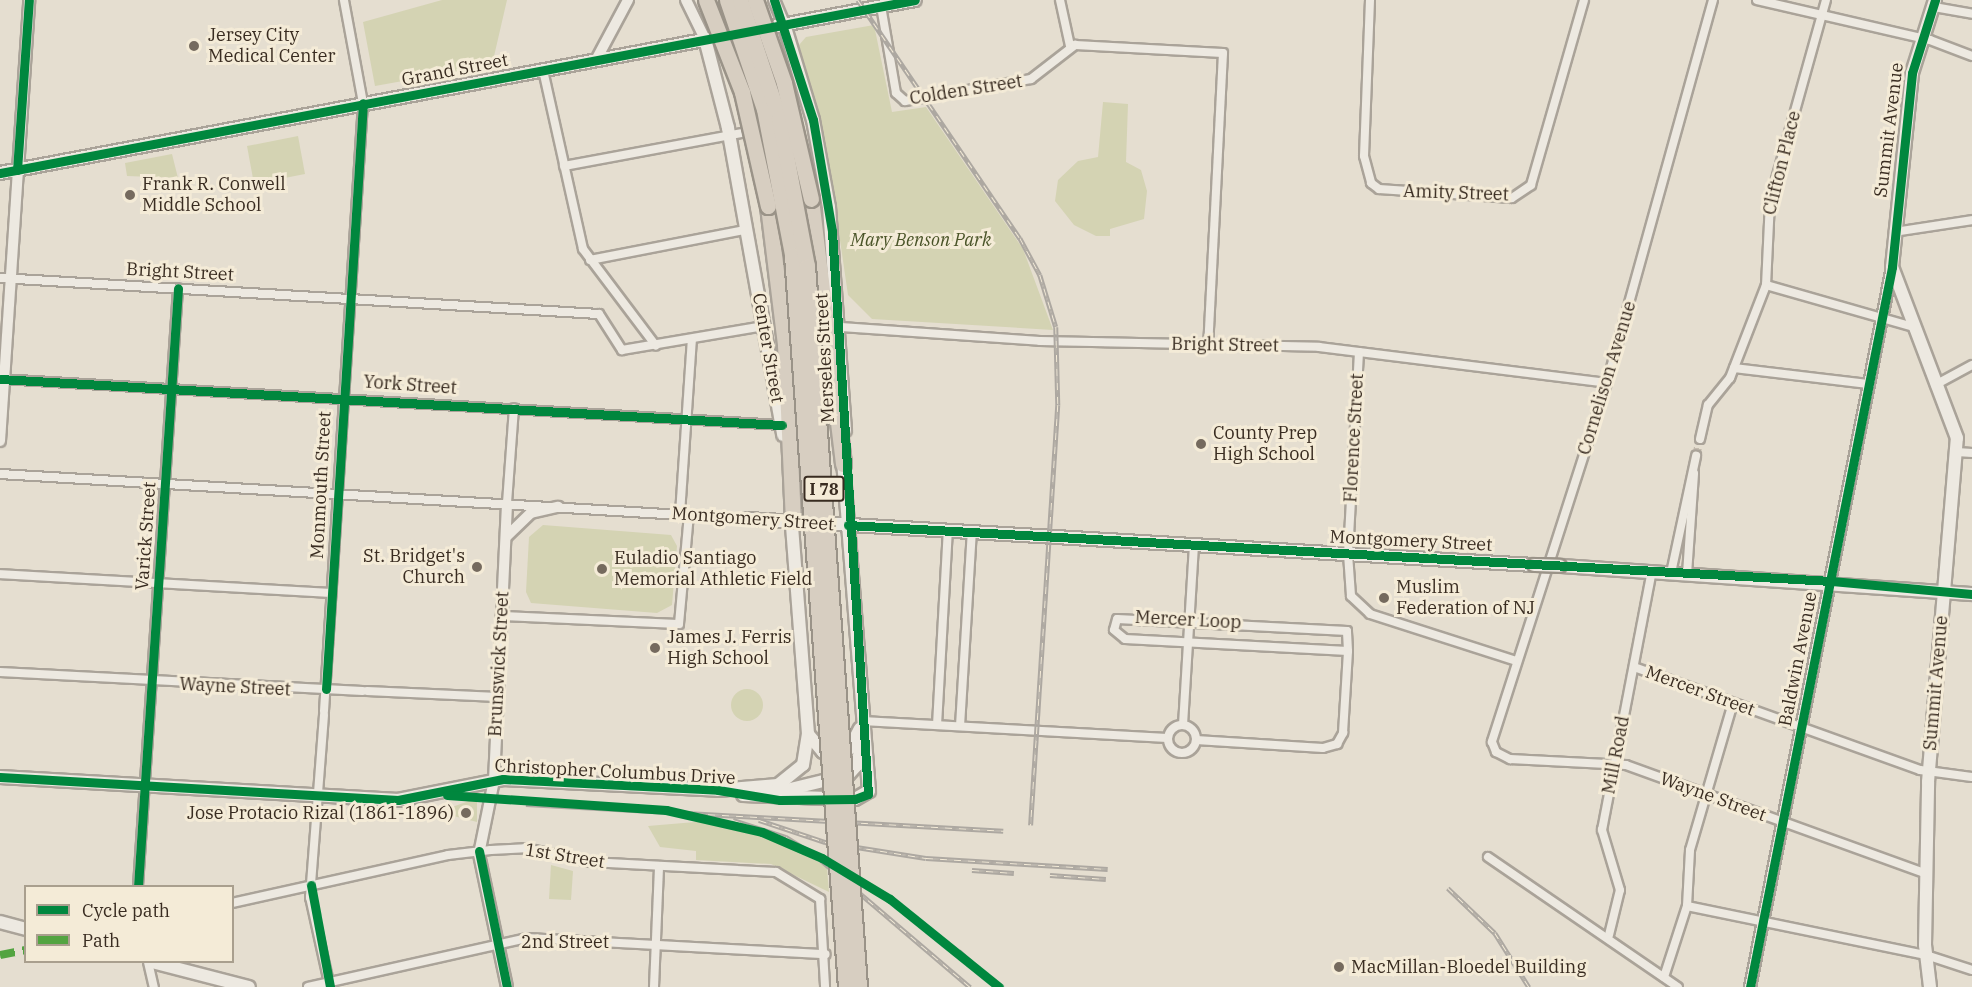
<!DOCTYPE html>
<html>
<head>
<meta charset="utf-8">
<style>
	body { margin:0 }
	#map { position:relative; width:1972px; height:987px; overflow:hidden; background:#e5ded0; font-family:"IBM Plex Serif",serif }
	div>[style] { position:absolute }
	[style*='--x'] { left:calc(var(--x)*1px); top:calc(var(--y)*1px); width:calc(var(--w)*1px); rotate:calc(var(--a)*1deg) }
	.green>* { inset:0; background:#d4d3b3 }
	.round { border-radius:50% }
	.minor-tunnel>* { height:8px; margin-top:-4px; transform-origin:0; background:repeating-linear-gradient(90deg,#c3baad 0 8px,transparent 0 12px) }
	.roads { filter:drop-shadow(2px 0 #aaa399) drop-shadow(-2px 0 #aaa399) drop-shadow(0 2px #aaa399) drop-shadow(0 -2px #aaa399) }
	.minor>* { height:8px; margin:-4px; padding:0 4px; transform-origin:4px; border-radius:4px; background:#ede9e1 }
	.minor>.ring { margin:-4px; padding:0; box-sizing:content-box; background:none; border:8px solid #ede9e1; border-radius:50% }
	.tertiary>* { height:10px; margin:-5px; padding:0 5px; transform-origin:5px; border-radius:5px; background:#ede9e1 }
	.secondary>* { height:12px; margin:-6px; padding:0 6px; transform-origin:6px; border-radius:6px; background:#ede9e1 }
	.motorway>* { height:15px; margin:-7.5px; padding:0 7.5px; transform-origin:7.5px; border-radius:7.5px; background:#d7cec1 }
	.rail>* { height:4.5px; margin-top:-2.25px; transform-origin:0; background:repeating-linear-gradient(90deg,#f4ebd7 0 7px,#ada8a1 0 14px); box-sizing:border-box; border-block:2px solid #ada8a1 }
	.bridges { filter:drop-shadow(2px 0 #9a9388) drop-shadow(-2px 0 #9a9388) drop-shadow(0 2px #9a9388) drop-shadow(0 -2px #9a9388) }
	.secondary-bridge>* { height:12px; margin:-6px; padding:0 6px; transform-origin:6px; border-radius:6px; background:#ede9e1 }
	.motorway-bridge>* { height:15px; margin:-7.5px; padding:0 7.5px; transform-origin:7.5px; border-radius:7.5px; background:#d7cec1 }
	.quiet>* { height:8px; margin-top:-4px; transform-origin:0; background:repeating-linear-gradient(90deg,#53a441 0 15px,transparent 0 23px) }
	.cycleway>* { height:9px; margin:-4.5px; padding:0 4.5px; transform-origin:4.5px; border-radius:4.5px; background:#00873e }
	.dots>* { width:16px; height:16px; translate:-50% -50%; box-sizing:border-box; border:3px solid #f4ebd7; border-radius:50% }
	span { translate:-50% -50%; white-space:nowrap; text-align:center; line-height:1.15; -webkit-text-stroke:6px #f4ebd7; paint-order:stroke }
	.shield-label span { padding:2px 4px; background:#f4ebd7; border:2px solid; border-radius:4px; -webkit-text-stroke-width:0 }
	.shield-label { font-size:16px; color:#392c21; font-weight:700 }
	.poi-label { font-size:18px; color:#392c21 }
	.left { translate:0 -50%; text-align:left }
	.right { translate:-100% -50%; text-align:right }
	.street-label { font-size:18px; color:#392c21 }
	.park-label { font-size:18px; color:#4a5428; font-style:italic }
	.legend { position:absolute; left:24px; top:885px; width:210px; height:78px; box-sizing:border-box; background:#f4ebd7; border:2px solid #a99f8e; margin:0; padding:8px 10px; list-style:none; font-size:18px; color:#392c21 }
	.legend li { display:flex; align-items:center; gap:12px; height:30px }
	.legend b { width:30px; border:2px solid #a99f8e }
</style>
</head>
<body>
<div id="map">
	<div class="green">
		<i style="clip-path:polygon(442px 0,507px 0,492px 65px,375px 86px,363px 22px)"></i>
		<i style="clip-path:polygon(874px 25px,892px 112px,926px 107px,1023px 249px,1053px 330px,872px 319px,848px 295px,828px 158px,799px 45px,806px 37px)"></i>
		<i style="clip-path:polygon(1103px 102px,1128px 104px,1126px 162px,1141px 170px,1147px 191px,1144px 219px,1110px 229px,1110px 236px,1096px 236px,1074px 225px,1055px 201px,1058px 180px,1078px 161px,1098px 157px)"></i>
		<i style="clip-path:polygon(298px 136px,305px 174px,254px 184px,247px 146px)"></i>
		<i style="clip-path:polygon(172px 154px,178px 178px,127px 176px,125px 163px)"></i>
		<i style="clip-path:polygon(543px 525px,671px 535px,677px 546px,672px 605px,657px 613px,531px 603px,526px 592px,529px 537px)"></i>
		<i class="round" style="left:731px;top:689px;width:32px;height:32px"></i>
		<i style="clip-path:polygon(477px 799px,477px 822px,438px 812px,469px 801px)"></i>
		<i style="clip-path:polygon(707px 821px,792px 844px,827px 868px,829px 892px,771px 864px,696px 860px,696px 851px,660px 847px,648px 826px)"></i>
		<i style="clip-path:polygon(551px 865px,573px 871px,571px 900px,549px 899px)"></i>
	</div>
	<div class="minor-tunnel">
		<i style="--x:1696;--y:456;--w:17;--a:-77"></i>
	</div>
	<div class="roads">
		<div class="minor">
			<i style="--x:1060;--y:0;--w:47;--a:77.7"></i>
			<i style="--x:1370;--y:0;--w:156;--a:92.2"></i>
			<i style="--x:1364;--y:156;--w:28;--a:75"></i>
			<i style="--x:1371;--y:183;--w:10;--a:37"></i>
			<i style="--x:1379;--y:189;--w:133;--a:3.9"></i>
			<i style="--x:1512;--y:198;--w:23;--a:-34"></i>
			<i style="--x:1531;--y:185;--w:192;--a:-74"></i>
			<i style="--x:1713;--y:0;--w:397;--a:105.5"></i>
			<i style="--x:1607;--y:383;--w:377;--a:107.8"></i>
			<i style="--x:1492;--y:742;--w:11;--a:68"></i>
			<i style="--x:1496;--y:752;--w:16;--a:27"></i>
			<i style="--x:1510;--y:759;--w:116;--a:3"></i>
			<i style="--x:1626;--y:765;--w:318;--a:19.9"></i>
			<i style="--x:1757;--y:0;--w:178;--a:13"></i>
			<i style="--x:1930;--y:40;--w:45;--a:20.9"></i>
			<i style="--x:1826;--y:0;--w:209;--a:105.6"></i>
			<i style="--x:1770;--y:201;--w:84;--a:92.7"></i>
			<i style="--x:1766;--y:285;--w:153;--a:15.9"></i>
			<i style="--x:881;--y:6;--w:88;--a:80.2"></i>
			<i style="--x:896;--y:93;--w:12;--a:42"></i>
			<i style="--x:905;--y:101;--w:128;--a:-9.9"></i>
			<i style="--x:1031;--y:79;--w:56;--a:-37.7"></i>
			<i style="--x:1075;--y:45;--w:148;--a:3.1"></i>
			<i style="--x:1223;--y:53;--w:294;--a:92.9"></i>
			<i style="--x:1934;--y:7;--w:39;--a:10"></i>
			<i style="--x:543;--y:70;--w:183;--a:77.4"></i>
			<i style="--x:583;--y:249;--w:121;--a:53"></i>
			<i style="--x:564;--y:166;--w:209;--a:-10.5"></i>
			<i style="--x:1894;--y:232;--w:79;--a:-8.7"></i>
			<i style="--x:590;--y:260;--w:158;--a:-11"></i>
			<i style="--x:0;--y:278;--w:600;--a:3.44"></i>
			<i style="--x:599;--y:314;--w:43;--a:57.4"></i>
			<i style="--x:622;--y:350;--w:144;--a:-9.6"></i>
			<i style="--x:841;--y:327;--w:199;--a:4"></i>
			<i style="--x:1040;--y:341;--w:279;--a:1.2"></i>
			<i style="--x:1319;--y:347;--w:290;--a:7.1"></i>
			<i style="--x:1359;--y:352;--w:202;--a:93.1"></i>
			<i style="--x:1348;--y:554;--w:42;--a:85.9"></i>
			<i style="--x:1351;--y:596;--w:26;--a:43"></i>
			<i style="--x:1370;--y:614;--w:153;--a:17.8"></i>
			<i style="--x:1734;--y:368;--w:135;--a:6.8"></i>
			<i style="--x:0;--y:379;--w:783;--a:3.37"></i>
			<i style="--x:1935;--y:385;--w:42;--a:-28.4"></i>
			<i style="--x:1700;--y:439;--w:35;--a:-77"></i>
			<i style="--x:1708;--y:405;--w:35;--a:-51"></i>
			<i style="--x:1730;--y:378;--w:100;--a:-68.8"></i>
			<i style="--x:1957;--y:452;--w:15;--a:4"></i>
			<i style="--x:0;--y:474;--w:749;--a:3.44"></i>
			<i style="--x:507;--y:503;--w:95;--a:-85.8"></i>
			<i style="--x:680;--y:514;--w:174;--a:-86.1"></i>
			<i style="--x:1671;--y:573;--w:120;--a:-77.9"></i>
			<i style="--x:0;--y:574;--w:332;--a:3.3"></i>
			<i style="--x:1687;--y:574;--w:101;--a:-86"></i>
			<i style="--x:502;--y:616;--w:177;--a:2.6"></i>
			<i style="--x:679;--y:624;--w:109;--a:-84.8"></i>
			<i style="--x:1634;--y:667;--w:304;--a:19.8"></i>
			<i style="--x:1920;--y:770;--w:52;--a:7.7"></i>
			<i style="--x:0;--y:672;--w:363;--a:3"></i>
			<i style="--x:367;--y:691;--w:131;--a:2.6"></i>
			<i style="--x:324;--y:711;--w:609;--a:-86.33"></i>
			<i style="--x:363;--y:103;--w:105;--a:-100.5"></i>
			<i style="--x:324;--y:715;--w:183;--a:94.4"></i>
			<i style="--x:310;--y:897;--w:92;--a:77.5"></i>
			<i style="--x:862;--y:721;--w:306;--a:3.2"></i>
			<i style="--x:937;--y:725;--w:194;--a:-86.8"></i>
			<i style="--x:1183;--y:725;--w:180;--a:-86.5"></i>
			<i class="ring" style="left:1168px;top:725px;width:20px;height:20px"></i>
			<i style="--x:960;--y:726;--w:194;--a:-86.5"></i>
			<i style="--x:1196;--y:740;--w:127;--a:3.6"></i>
			<i style="--x:1323;--y:748;--w:15;--a:-16"></i>
			<i style="--x:1337;--y:744;--w:13;--a:-61"></i>
			<i style="--x:1343;--y:733;--w:82;--a:-86.5"></i>
			<i style="--x:1348;--y:651;--w:20;--a:-93"></i>
			<i style="--x:1347;--y:631;--w:230;--a:-177"></i>
			<i style="--x:1117;--y:619;--w:11;--a:105"></i>
			<i style="--x:1114;--y:630;--w:14;--a:39"></i>
			<i style="--x:1125;--y:639;--w:223;--a:3.1"></i>
			<i style="--x:1488;--y:857;--w:230;--a:34.4"></i>
			<i style="--x:138;--y:886;--w:599;--a:-86.17"></i>
			<i style="--x:232;--y:903;--w:221;--a:-12.5"></i>
			<i style="--x:448;--y:855;--w:43;--a:-6.6"></i>
			<i style="--x:491;--y:850;--w:34;--a:-3"></i>
			<i style="--x:525;--y:848;--w:66;--a:12.2"></i>
			<i style="--x:590;--y:862;--w:186;--a:3.1"></i>
			<i style="--x:776;--y:872;--w:52;--a:31.5"></i>
			<i style="--x:820;--y:899;--w:88;--a:86.7"></i>
			<i style="--x:1687;--y:906;--w:244;--a:11.6"></i>
			<i style="--x:1926;--y:955;--w:48;--a:18.1"></i>
			<i style="--x:1609;--y:935;--w:46;--a:-76.3"></i>
			<i style="--x:1620;--y:890;--w:63;--a:-106.7"></i>
			<i style="--x:1602;--y:830;--w:264;--a:-79.1"></i>
			<i style="--x:148;--y:962;--w:26;--a:77"></i>
			<i style="--x:1664;--y:977;--w:75;--a:-72.1"></i>
			<i style="--x:1687;--y:906;--w:56;--a:-86.9"></i>
			<i style="--x:1690;--y:850;--w:153;--a:-73.7"></i>
			<i style="--x:308;--y:987;--w:224;--a:-12.6"></i>
			<i style="--x:527;--y:938;--w:299;--a:3.1"></i>
			<i style="--x:654;--y:987;--w:121;--a:-87.6"></i>
		</div>
		<div class="tertiary">
			<i style="--x:686;--y:0;--w:43;--a:64"></i>
			<i style="--x:774;--y:0;--w:26;--a:67"></i>
			<i style="--x:596;--y:60;--w:68;--a:-61.9"></i>
			<i style="--x:0;--y:441;--w:442;--a:-86.2"></i>
			<i style="--x:506;--y:537;--w:35;--a:-44"></i>
			<i style="--x:531;--y:513;--w:28;--a:-13"></i>
			<i style="--x:507;--y:987;--w:136;--a:-101.9"></i>
			<i style="--x:479;--y:854;--w:76;--a:-78.5"></i>
			<i style="--x:494;--y:780;--w:277;--a:-87.3"></i>
			<i style="--x:1750;--y:987;--w:734;--a:-78.84"></i>
		</div>
		<div class="secondary">
			<i style="--x:784;--y:24;--w:100;--a:73.2"></i>
			<i style="--x:813;--y:120;--w:88;--a:79.6"></i>
			<i style="--x:829;--y:207;--w:224;--a:85.9"></i>
			<i style="--x:705;--y:39;--w:92;--a:75.5"></i>
			<i style="--x:728;--y:128;--w:312;--a:79.8"></i>
			<i style="--x:0;--y:173;--w:931;--a:-10.71"></i>
			<i style="--x:748;--y:519;--w:787;--a:3.35"></i>
			<i style="--x:1560;--y:566;--w:413;--a:3.9"></i>
			<i style="--x:808;--y:734;--w:23;--a:50"></i>
			<i style="--x:823;--y:752;--w:14;--a:17"></i>
			<i style="--x:836;--y:756;--w:16;--a:-30"></i>
			<i style="--x:850;--y:748;--w:22;--a:-63"></i>
			<i style="--x:0;--y:777;--w:399;--a:3.3"></i>
			<i style="--x:398;--y:800;--w:107;--a:-11.3"></i>
			<i style="--x:503;--y:779;--w:215;--a:2.9"></i>
			<i style="--x:718;--y:790;--w:60;--a:-4.8"></i>
			<i style="--x:778;--y:785;--w:32;--a:-39"></i>
			<i style="--x:803;--y:765;--w:31;--a:-81"></i>
			<i style="--x:808;--y:734;--w:220;--a:-94.4"></i>
			<i style="--x:774;--y:793;--w:76;--a:-13.7"></i>
			<i style="--x:848;--y:775;--w:13;--a:-48"></i>
			<i style="--x:857;--y:765;--w:24;--a:-78"></i>
			<i style="--x:743;--y:795;--w:112;--a:2"></i>
			<i style="--x:855;--y:799;--w:16;--a:-30"></i>
			<i style="--x:869;--y:791;--w:335;--a:-94.5"></i>
			<i style="--x:0;--y:922;--w:27;--a:15"></i>
			<i style="--x:152;--y:962;--w:100;--a:14.5"></i>
			<i style="--x:1930;--y:987;--w:42;--a:-96.8"></i>
			<i style="--x:1925;--y:945;--w:163;--a:-88.9"></i>
			<i style="--x:1928;--y:782;--w:345;--a:-85.2"></i>
			<i style="--x:1957;--y:438;--w:183;--a:-110.8"></i>
			<i style="--x:1892;--y:267;--w:195;--a:-84.1"></i>
			<i style="--x:1912;--y:73;--w:77;--a:-72.5"></i>
		</div>
		<div class="motorway">
			<i style="--x:811;--y:199;--w:267;--a:83.1"></i>
			<i style="--x:768;--y:206;--w:140;--a:83"></i>
			<i style="--x:785;--y:345;--w:177;--a:87.4"></i>
		</div>
	</div>
	<div class="rail">
		<i style="--x:858;--y:0;--w:288;--a:55.8"></i>
		<i style="--x:1020;--y:238;--w:42;--a:61.6"></i>
		<i style="--x:1040;--y:275;--w:54;--a:72.9"></i>
		<i style="--x:1056;--y:327;--w:78;--a:88.5"></i>
		<i style="--x:1058;--y:405;--w:421;--a:93.7"></i>
		<i style="--x:526;--y:804;--w:478;--a:3.2"></i>
		<i style="--x:733;--y:820;--w:56;--a:17.8"></i>
		<i style="--x:786;--y:837;--w:34;--a:32"></i>
		<i style="--x:815;--y:855;--w:204;--a:40.4"></i>
		<i style="--x:759;--y:820;--w:70;--a:18.4"></i>
		<i style="--x:825;--y:842;--w:102;--a:9"></i>
		<i style="--x:926;--y:858;--w:182;--a:3.5"></i>
		<i style="--x:972;--y:870;--w:42;--a:4.1"></i>
		<i style="--x:1050;--y:875;--w:56;--a:4.1"></i>
		<i style="--x:1448;--y:888;--w:65;--a:43.8"></i>
		<i style="--x:1495;--y:933;--w:64;--a:57.8"></i>
		<i style="--x:959;--y:951;--w:54;--a:42"></i>
	</div>
	<div class="bridges">
		<div class="secondary-bridge">
			<i style="--x:1534;--y:565;--w:26;--a:2"></i>
		</div>
		<div class="motorway-bridge">
			<i style="--x:706;--y:0;--w:99;--a:68.6"></i>
			<i style="--x:742;--y:92;--w:117;--a:77.2"></i>
			<i style="--x:727;--y:0;--w:115;--a:71.3"></i>
			<i style="--x:764;--y:109;--w:149;--a:79.1"></i>
			<i style="--x:792;--y:255;--w:734;--a:85.78"></i>
			<i style="--x:740;--y:0;--w:124;--a:71.7"></i>
			<i style="--x:779;--y:118;--w:151;--a:79.3"></i>
			<i style="--x:807;--y:266;--w:723;--a:85.87"></i>
			<i style="--x:755;--y:0;--w:88;--a:70.7"></i>
			<i style="--x:784;--y:83;--w:119;--a:76.9"></i>
		</div>
	</div>
	<div class="quiet">
		<i style="--x:0;--y:955;--w:26;--a:-11"></i>
	</div>
	<div class="cycleway">
		<i style="--x:17;--y:170;--w:170;--a:-86"></i>
		<i style="--x:0;--y:173;--w:931;--a:-10.71"></i>
		<i style="--x:0;--y:379;--w:783;--a:3.37"></i>
		<i style="--x:848;--y:525;--w:985;--a:3.26"></i>
		<i style="--x:1831;--y:581;--w:142;--a:5.3"></i>
		<i style="--x:326;--y:689;--w:587;--a:-86.39"></i>
		<i style="--x:0;--y:777;--w:399;--a:3.3"></i>
		<i style="--x:398;--y:800;--w:107;--a:-11.3"></i>
		<i style="--x:503;--y:779;--w:215;--a:2.9"></i>
		<i style="--x:718;--y:790;--w:63;--a:9.2"></i>
		<i style="--x:780;--y:800;--w:75;--a:-0.8"></i>
		<i style="--x:855;--y:799;--w:14;--a:-21"></i>
		<i style="--x:868;--y:794;--w:564;--a:-93.66"></i>
		<i style="--x:832;--y:231;--w:113;--a:-99.7"></i>
		<i style="--x:813;--y:120;--w:126;--a:-108"></i>
		<i style="--x:447;--y:795;--w:220;--a:3.9"></i>
		<i style="--x:666;--y:810;--w:98;--a:12.9"></i>
		<i style="--x:762;--y:832;--w:65;--a:23.4"></i>
		<i style="--x:822;--y:858;--w:79;--a:31.1"></i>
		<i style="--x:890;--y:899;--w:140;--a:38.9"></i>
		<i style="--x:479;--y:851;--w:139;--a:78.4"></i>
		<i style="--x:311;--y:885;--w:104;--a:79.4"></i>
		<i style="--x:138;--y:886;--w:599;--a:-86.17"></i>
		<i style="--x:1750;--y:987;--w:734;--a:-78.84"></i>
		<i style="--x:1892;--y:267;--w:195;--a:-84.1"></i>
		<i style="--x:1912;--y:73;--w:77;--a:-72.5"></i>
	</div>
	<div class="dots">
		<i style="left:194px;top:46px;background:#756a5e"></i>
		<i style="left:130px;top:195px;background:#756a5e"></i>
		<i style="left:1201px;top:444px;background:#756a5e"></i>
		<i style="left:477px;top:567px;background:#756a5e"></i>
		<i style="left:602px;top:569px;background:#756a5e"></i>
		<i style="left:1384px;top:598px;background:#756a5e"></i>
		<i style="left:655px;top:648px;background:#756a5e"></i>
		<i style="left:466px;top:813px;background:#756a5e"></i>
		<i style="left:1339px;top:967px;background:#756a5e"></i>
	</div>
	<div class="shield-label">
		<span style="left:824px;top:489px">I 78</span>
	</div>
	<div class="poi-label">
		<span class="left" style="left:208px;top:46px">Jersey City<br>Medical Center</span>
		<span class="left" style="left:142px;top:195px">Frank R. Conwell<br>Middle School</span>
		<span class="left" style="left:1213px;top:444px">County Prep<br>High School</span>
		<span class="right" style="left:465px;top:567px">St. Bridget's<br>Church</span>
		<span class="left" style="left:614px;top:569px">Euladio Santiago<br>Memorial Athletic Field</span>
		<span class="left" style="left:1396px;top:598px">Muslim<br>Federation of NJ</span>
		<span class="left" style="left:667px;top:648px">James J. Ferris<br>High School</span>
		<span class="right" style="left:454px;top:813px">Jose Protacio Rizal (1861-1896)</span>
		<span class="left" style="left:1351px;top:967px">MacMillan-Bloedel Building</span>
	</div>
	<div class="street-label">
		<span style="left:455px;top:70px;rotate:-11deg">Grand Street</span>
		<span style="left:966px;top:90px;rotate:-9deg">Colden Street</span>
		<span style="left:1889px;top:130px;rotate:-83deg">Summit Avenue</span>
		<span style="left:1782px;top:163px;rotate:-76deg">Clifton Place</span>
		<span style="left:1456px;top:193px;rotate:2deg">Amity Street</span>
		<span style="left:180px;top:272px;rotate:3deg">Bright Street</span>
		<span style="left:1225px;top:345px;rotate:1deg">Bright Street</span>
		<span style="left:768px;top:348px;rotate:80deg">Center Street</span>
		<span style="left:825px;top:358px;rotate:-93deg">Merseles Street</span>
		<span style="left:1607px;top:378px;rotate:-73deg">Cornelison Avenue</span>
		<span style="left:410px;top:385px;rotate:4deg">York Street</span>
		<span style="left:1354px;top:438px;rotate:-87deg">Florence Street</span>
		<span style="left:321px;top:485px;rotate:-87deg">Monmouth Street</span>
		<span style="left:753px;top:519px;rotate:4deg">Montgomery Street</span>
		<span style="left:146px;top:536px;rotate:-86deg">Varick Street</span>
		<span style="left:1411px;top:541px;rotate:3deg">Montgomery Street</span>
		<span style="left:1188px;top:620px;rotate:3deg">Mercer Loop</span>
		<span style="left:1798px;top:659px;rotate:-79deg">Baldwin Avenue</span>
		<span style="left:499px;top:664px;rotate:-87deg">Brunswick Street</span>
		<span style="left:1936px;top:683px;rotate:-85deg">Summit Avenue</span>
		<span style="left:235px;top:687px;rotate:3deg">Wayne Street</span>
		<span style="left:1700px;top:691px;rotate:20deg">Mercer Street</span>
		<span style="left:1616px;top:755px;rotate:-79deg">Mill Road</span>
		<span style="left:615px;top:772px;rotate:3deg">Christopher Columbus Drive</span>
		<span style="left:1713px;top:797px;rotate:20deg">Wayne Street</span>
		<span style="left:565px;top:856px;rotate:9deg">1st Street</span>
		<span style="left:565px;top:942px">2nd Street</span>
	</div>
	<div class="park-label">
		<span style="left:921px;top:240px">Mary Benson Park</span>
	</div>
	<ul class="legend">
	<li><b style="height:8px;background:#00873e"></b>Cycle path</li>
	<li><b style="height:8px;background:#53a441"></b>Path</li>
	</ul>
</div>
</body>
</html>
